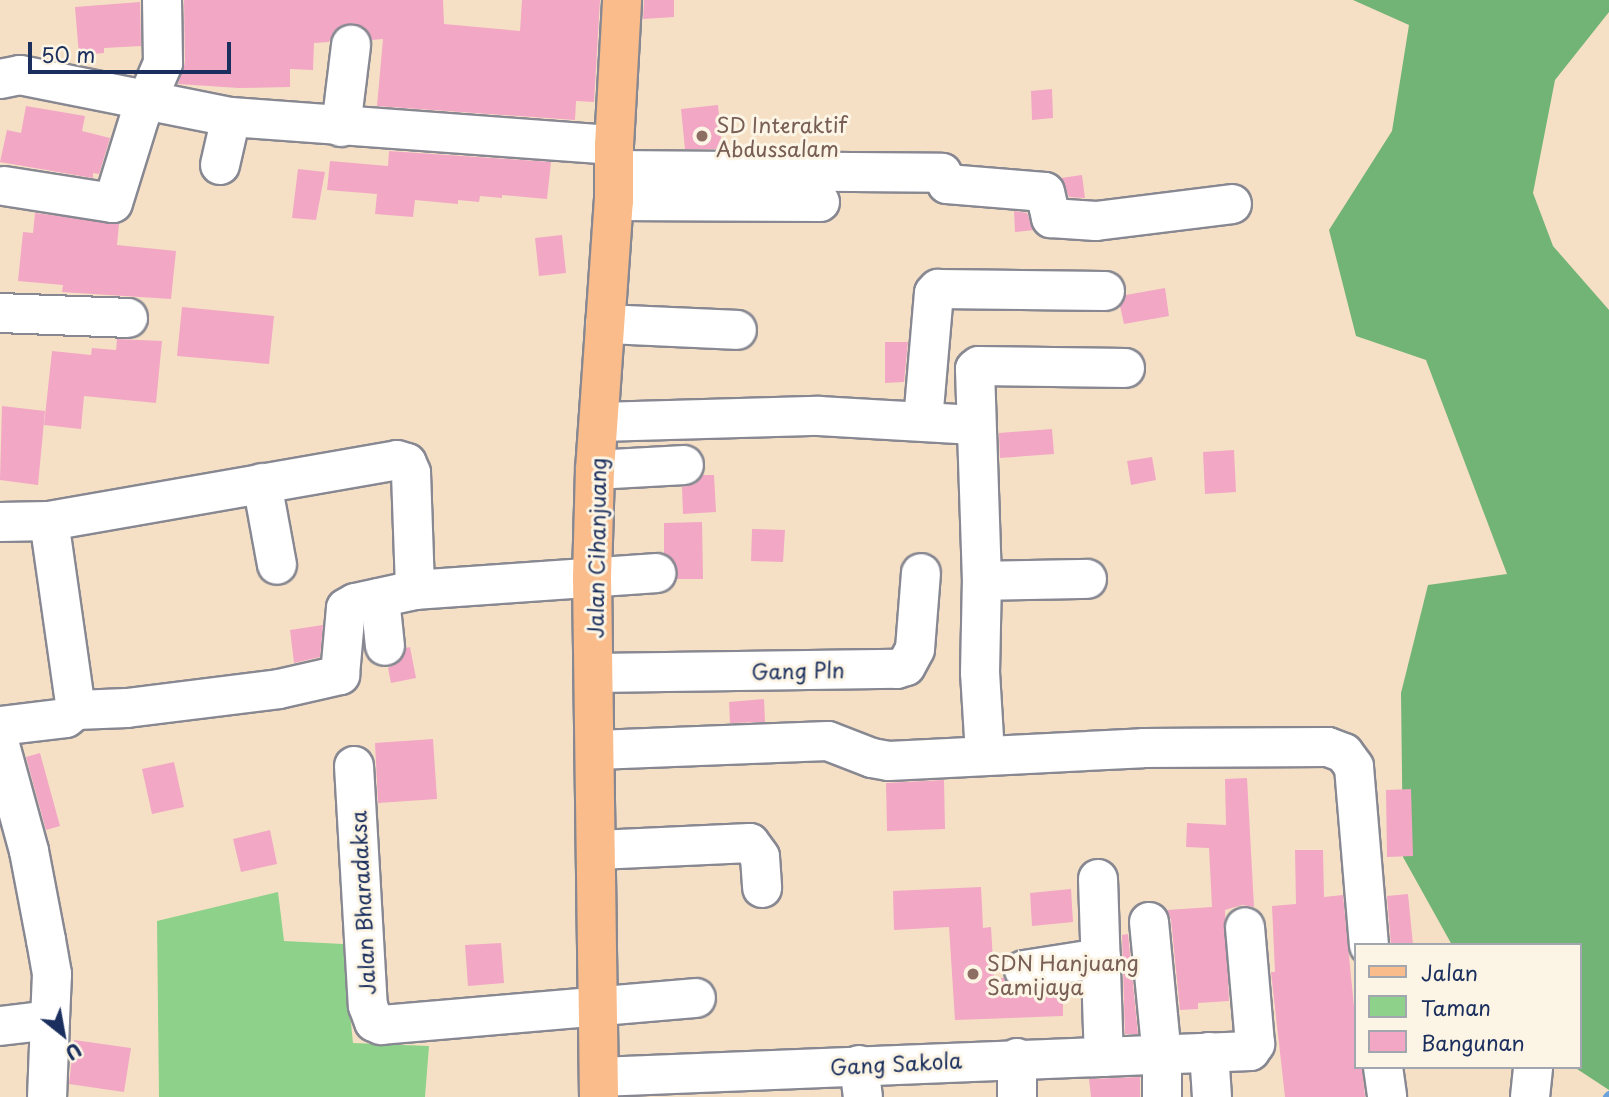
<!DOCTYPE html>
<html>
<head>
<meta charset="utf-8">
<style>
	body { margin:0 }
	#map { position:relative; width:1609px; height:1097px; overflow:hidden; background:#f5e0c5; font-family:"Playpen Sans",sans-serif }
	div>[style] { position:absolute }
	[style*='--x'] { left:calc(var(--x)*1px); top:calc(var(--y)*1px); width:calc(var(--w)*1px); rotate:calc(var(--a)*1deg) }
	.green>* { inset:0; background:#8ed18a }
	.forest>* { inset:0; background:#72b376 }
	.stream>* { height:8px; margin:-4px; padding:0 4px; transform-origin:4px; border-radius:4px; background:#6da2d9 }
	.building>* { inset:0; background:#f2a7c5 }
	.roads { filter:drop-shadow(2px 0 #888892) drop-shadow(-2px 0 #888892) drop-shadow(0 2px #888892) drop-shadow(0 -2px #888892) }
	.minor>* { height:38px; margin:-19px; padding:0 19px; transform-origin:19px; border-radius:19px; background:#fff }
	.major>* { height:38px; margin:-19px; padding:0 19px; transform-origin:19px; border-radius:19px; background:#f9bc8a }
	.dots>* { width:19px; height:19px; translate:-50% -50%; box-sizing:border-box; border:4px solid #fcf5e5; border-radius:50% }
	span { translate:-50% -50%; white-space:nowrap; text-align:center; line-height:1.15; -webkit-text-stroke:6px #fcf5e5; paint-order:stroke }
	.education-label { font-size:21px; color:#785e54 }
	.left { translate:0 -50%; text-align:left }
	.street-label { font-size:21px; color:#1b2f5e }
	.legend { position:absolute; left:1354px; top:943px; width:228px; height:126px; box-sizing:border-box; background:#fcf5e5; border:2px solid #a2a6af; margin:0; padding:9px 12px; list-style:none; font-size:21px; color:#1b2f5e }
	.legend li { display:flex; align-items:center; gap:14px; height:35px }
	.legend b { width:35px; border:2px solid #a2a6af }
	.north { position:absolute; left:28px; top:999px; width:70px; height:70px; -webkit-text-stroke:5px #fcf5e5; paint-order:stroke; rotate:149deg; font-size:19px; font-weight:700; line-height:28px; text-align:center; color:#1b2f5e }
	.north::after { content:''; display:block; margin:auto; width:24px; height:32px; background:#1b2f5e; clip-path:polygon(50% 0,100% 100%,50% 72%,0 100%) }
	.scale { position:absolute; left:28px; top:42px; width:203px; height:32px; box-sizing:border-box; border:4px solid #1b2f5e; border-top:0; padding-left:9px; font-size:21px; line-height:24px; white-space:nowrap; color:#1b2f5e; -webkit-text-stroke:5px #fcf5e5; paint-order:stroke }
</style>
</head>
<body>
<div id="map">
	<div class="green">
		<i style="clip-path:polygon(278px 892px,284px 941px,343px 944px,353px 1043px,429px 1046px,425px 1097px,159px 1097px,157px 921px)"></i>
	</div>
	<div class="forest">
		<i style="clip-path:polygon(1353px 0,1609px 0,1609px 12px,1555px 80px,1533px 193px,1553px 246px,1609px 310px,1609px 1090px,1574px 1067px,1579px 1067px,1579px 945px,1452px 945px,1403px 857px,1401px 693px,1428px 585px,1507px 574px,1426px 360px,1356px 336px,1329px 230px,1392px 131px,1409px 25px)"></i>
	</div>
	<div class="stream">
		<i style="--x:1607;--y:1097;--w:3;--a:-45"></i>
	</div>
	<div class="building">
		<i style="clip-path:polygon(184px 0,443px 0,444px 24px,520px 31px,522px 0,600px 0,594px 102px,576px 101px,575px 120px,377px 106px,383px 39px,372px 40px,365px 28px,353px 23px,342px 25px,334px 31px,329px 42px,314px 43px,313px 70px,290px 69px,290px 87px,239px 88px,178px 84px,185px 63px)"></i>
		<i style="clip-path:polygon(644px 0,674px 0,674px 17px,643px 19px)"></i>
		<i style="clip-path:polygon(140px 2px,141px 46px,104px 48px,104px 53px,79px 55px,75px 7px)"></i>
		<i style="clip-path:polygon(1052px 89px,1053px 118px,1032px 120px,1031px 91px)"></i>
		<i style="clip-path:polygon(718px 105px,722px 149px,685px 149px,681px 109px)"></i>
		<i style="clip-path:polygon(26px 106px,85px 116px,82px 131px,110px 138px,99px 174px,93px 173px,93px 178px,0 162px,7px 130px,21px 133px)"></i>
		<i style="clip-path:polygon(389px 151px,551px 162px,547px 199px,502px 195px,502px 198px,480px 196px,479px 202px,458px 200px,458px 204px,415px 200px,413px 217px,375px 214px,377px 194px,327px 190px,330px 161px,388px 166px)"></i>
		<i style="clip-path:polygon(298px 169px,325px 172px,316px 220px,292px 218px)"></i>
		<i style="clip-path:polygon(1082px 175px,1085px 198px,1069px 197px,1061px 178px)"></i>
		<i style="clip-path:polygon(1014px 211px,1027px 213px,1034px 230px,1015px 232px)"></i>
		<i style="clip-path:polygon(35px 213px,119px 224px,117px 245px,176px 251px,171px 299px,62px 292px,63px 285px,18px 281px,23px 232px,33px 233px)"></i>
		<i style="clip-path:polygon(562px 235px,566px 273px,539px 276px,535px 238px)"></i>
		<i style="clip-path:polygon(1165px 288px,1169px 316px,1124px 324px,1120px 306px,1126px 295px)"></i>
		<i style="clip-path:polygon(182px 307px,274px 316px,269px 364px,177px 356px)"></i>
		<i style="clip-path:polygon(117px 339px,162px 341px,156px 403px,84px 396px,81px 429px,44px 425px,52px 351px,91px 355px,92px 348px,116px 350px)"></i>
		<i style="clip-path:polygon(885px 342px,908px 342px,904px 382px,885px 383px)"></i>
		<i style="clip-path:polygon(2px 406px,45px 411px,38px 485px,0 480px)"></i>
		<i style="clip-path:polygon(1052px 429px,1054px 454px,1000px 458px,999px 433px)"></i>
		<i style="clip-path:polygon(1234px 450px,1236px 492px,1205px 494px,1203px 452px)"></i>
		<i style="clip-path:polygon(1152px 457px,1156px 480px,1131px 485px,1127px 461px)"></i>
		<i style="clip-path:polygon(703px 475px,714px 475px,716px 512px,683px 514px,682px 487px,695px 484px)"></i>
		<i style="clip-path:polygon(702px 522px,703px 579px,676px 579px,674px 561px,664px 553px,664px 523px)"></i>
		<i style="clip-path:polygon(752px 529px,785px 530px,783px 562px,751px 561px)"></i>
		<i style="clip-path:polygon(323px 625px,320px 657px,294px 663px,290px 630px)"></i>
		<i style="clip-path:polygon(410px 647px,416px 678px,391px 683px,388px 668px,398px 663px,406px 648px)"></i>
		<i style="clip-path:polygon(764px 699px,765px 722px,730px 723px,729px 702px)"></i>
		<i style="clip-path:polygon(433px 739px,437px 799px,378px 803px,375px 743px)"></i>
		<i style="clip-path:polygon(40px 753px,60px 826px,46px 830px,26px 757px)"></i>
		<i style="clip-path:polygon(174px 762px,184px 807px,152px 814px,142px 769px)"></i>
		<i style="clip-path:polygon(1247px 778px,1254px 907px,1242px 905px,1225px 910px,1229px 1001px,1198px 1003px,1198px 1009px,1180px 1010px,1171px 920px,1167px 910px,1212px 907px,1209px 848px,1186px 847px,1187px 823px,1226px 825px,1225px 779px)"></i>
		<i style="clip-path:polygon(944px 780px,945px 829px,887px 831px,886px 783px)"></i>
		<i style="clip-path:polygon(1411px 789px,1413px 856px,1387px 857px,1386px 790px)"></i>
		<i style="clip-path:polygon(270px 830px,277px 864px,241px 872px,233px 839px)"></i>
		<i style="clip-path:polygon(1295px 850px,1323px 850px,1324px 897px,1343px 895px,1355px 1017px,1355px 1067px,1362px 1067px,1365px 1097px,1285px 1097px,1271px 972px,1275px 972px,1272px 906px,1296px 904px)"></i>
		<i style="clip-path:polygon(981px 887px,983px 928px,991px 927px,994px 978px,1004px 978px,1017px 991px,1063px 986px,1063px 1016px,955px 1020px,949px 927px,894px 930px,893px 891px)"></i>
		<i style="clip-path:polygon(1071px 889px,1073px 922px,1032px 926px,1030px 893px)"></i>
		<i style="clip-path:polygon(1408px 894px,1413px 945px,1391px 945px,1387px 896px)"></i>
		<i style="clip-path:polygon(1128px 934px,1138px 1034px,1125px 1034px,1122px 935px)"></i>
		<i style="clip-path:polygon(501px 943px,504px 983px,468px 986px,465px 945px)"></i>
		<i style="clip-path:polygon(74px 1040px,131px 1048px,124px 1092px,69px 1084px)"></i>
		<i style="clip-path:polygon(1140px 1077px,1140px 1097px,1091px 1097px,1089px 1079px)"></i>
	</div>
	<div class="roads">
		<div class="minor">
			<i style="--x:0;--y:79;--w:20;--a:-11"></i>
			<i style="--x:20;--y:75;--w:215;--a:11.3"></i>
			<i style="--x:231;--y:117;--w:384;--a:4.2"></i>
			<i style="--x:341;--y:127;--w:83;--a:-83"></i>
			<i style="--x:220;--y:165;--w:49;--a:-77.1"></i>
			<i style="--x:614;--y:170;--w:328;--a:0.5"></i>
			<i style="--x:942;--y:173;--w:12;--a:66"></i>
			<i style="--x:947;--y:184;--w:98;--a:4.7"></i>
			<i style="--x:1045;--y:192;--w:27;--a:77"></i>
			<i style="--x:1051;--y:218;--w:45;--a:3.8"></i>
			<i style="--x:1096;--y:221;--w:137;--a:-7.1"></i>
			<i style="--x:4;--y:186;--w:110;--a:8.9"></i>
			<i style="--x:113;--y:203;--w:91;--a:-72.8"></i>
			<i style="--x:140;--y:116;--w:58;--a:-66.5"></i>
			<i style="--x:163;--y:63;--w:63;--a:-90.9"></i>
			<i style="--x:614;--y:201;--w:206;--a:0.3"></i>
			<i style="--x:0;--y:313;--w:128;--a:2.2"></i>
			<i style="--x:605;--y:324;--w:132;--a:2.6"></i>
			<i style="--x:923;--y:421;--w:128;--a:-85.1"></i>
			<i style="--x:934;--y:293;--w:6;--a:-45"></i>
			<i style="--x:938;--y:289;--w:167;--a:0.7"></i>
			<i style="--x:599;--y:422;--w:220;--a:-1.6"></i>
			<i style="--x:819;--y:416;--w:156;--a:3.3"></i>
			<i style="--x:595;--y:470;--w:89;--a:-3.2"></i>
			<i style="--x:262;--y:483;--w:83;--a:79.6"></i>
			<i style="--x:0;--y:522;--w:49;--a:-1.2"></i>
			<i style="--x:982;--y:581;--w:105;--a:-1.1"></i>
			<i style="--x:380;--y:598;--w:48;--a:84.1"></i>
			<i style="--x:595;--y:673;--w:302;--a:-0.8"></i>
			<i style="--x:897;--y:669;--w:9;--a:-18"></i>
			<i style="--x:906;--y:666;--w:19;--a:-62"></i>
			<i style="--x:915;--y:649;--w:76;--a:-85.5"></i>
			<i style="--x:76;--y:710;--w:191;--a:-98.1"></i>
			<i style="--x:49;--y:521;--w:353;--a:-9.9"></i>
			<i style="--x:397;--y:460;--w:10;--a:17"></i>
			<i style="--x:407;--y:463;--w:11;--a:68"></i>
			<i style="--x:411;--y:473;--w:117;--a:88"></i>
			<i style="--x:415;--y:590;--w:242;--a:-4"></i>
			<i style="--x:0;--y:726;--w:66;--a:-6.9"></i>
			<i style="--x:66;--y:718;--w:13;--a:-39"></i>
			<i style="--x:76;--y:710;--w:51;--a:-2.2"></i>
			<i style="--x:127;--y:708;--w:153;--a:-7.1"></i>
			<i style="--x:279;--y:689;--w:63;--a:-12.9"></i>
			<i style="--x:340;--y:675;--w:67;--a:-84.9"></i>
			<i style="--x:346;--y:608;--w:10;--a:-29"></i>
			<i style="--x:355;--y:603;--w:61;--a:-12.2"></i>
			<i style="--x:0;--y:745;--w:110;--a:74.7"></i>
			<i style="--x:29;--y:851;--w:91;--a:79.2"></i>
			<i style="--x:46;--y:940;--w:35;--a:80"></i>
			<i style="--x:52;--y:974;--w:46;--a:92.5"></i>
			<i style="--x:596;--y:750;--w:232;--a:-2.2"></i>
			<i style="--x:828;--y:741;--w:47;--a:21.1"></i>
			<i style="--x:872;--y:758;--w:17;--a:10"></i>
			<i style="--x:889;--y:761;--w:254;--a:-2.9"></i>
			<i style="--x:1143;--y:748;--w:185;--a:-0.3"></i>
			<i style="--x:1328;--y:747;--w:17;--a:21"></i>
			<i style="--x:1344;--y:753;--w:17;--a:54"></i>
			<i style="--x:1354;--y:767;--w:179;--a:85.2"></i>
			<i style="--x:985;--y:754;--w:81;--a:-93.5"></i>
			<i style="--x:980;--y:673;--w:92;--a:-88.8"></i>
			<i style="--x:982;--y:581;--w:212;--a:-91.9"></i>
			<i style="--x:975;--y:369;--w:5;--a:-37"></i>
			<i style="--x:979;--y:366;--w:146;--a:0.8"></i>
			<i style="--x:354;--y:766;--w:240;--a:86.7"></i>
			<i style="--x:368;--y:1006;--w:17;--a:69"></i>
			<i style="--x:374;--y:1022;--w:8;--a:23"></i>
			<i style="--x:381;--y:1025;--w:316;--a:-4.9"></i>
			<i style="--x:597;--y:850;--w:153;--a:-2.6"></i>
			<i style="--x:750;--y:843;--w:17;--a:54"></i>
			<i style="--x:760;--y:857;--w:31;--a:86"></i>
			<i style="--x:1098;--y:879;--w:178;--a:88.1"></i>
			<i style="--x:1149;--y:922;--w:135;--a:84.5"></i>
			<i style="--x:1162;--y:1056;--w:41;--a:90"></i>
			<i style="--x:1024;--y:970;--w:78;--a:-8.9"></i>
			<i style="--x:0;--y:1026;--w:50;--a:-6.8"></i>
			<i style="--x:50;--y:1020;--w:77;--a:92.2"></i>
			<i style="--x:1209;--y:1052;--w:45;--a:86.2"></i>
			<i style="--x:1017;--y:1058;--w:39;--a:90"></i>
			<i style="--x:859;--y:1065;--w:32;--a:83"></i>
			<i style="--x:1383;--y:1067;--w:30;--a:82"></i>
			<i style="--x:599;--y:1077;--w:652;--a:-2.29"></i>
			<i style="--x:1250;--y:1051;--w:9;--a:-54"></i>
			<i style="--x:1255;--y:1044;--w:117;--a:-94.9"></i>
			<i style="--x:1530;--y:1097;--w:30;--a:-84"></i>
		</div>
		<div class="major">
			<i style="--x:599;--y:1097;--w:520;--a:-90.77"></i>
			<i style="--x:592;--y:577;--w:107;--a:-88.4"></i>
			<i style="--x:595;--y:470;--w:270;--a:-86"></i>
			<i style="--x:614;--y:201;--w:56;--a:-90"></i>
			<i style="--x:614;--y:145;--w:145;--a:-86.8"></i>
		</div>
	</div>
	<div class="dots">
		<i style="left:702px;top:136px;background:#8d6e63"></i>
		<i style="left:973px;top:974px;background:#8d6e63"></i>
	</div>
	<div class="education-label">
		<span class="left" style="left:716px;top:136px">SD Interaktif<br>Abdussalam</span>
		<span class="left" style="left:987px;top:974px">SDN Hanjuang<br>Samijaya</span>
	</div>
	<div class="street-label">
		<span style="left:596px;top:548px;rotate:-89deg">Jalan Cihanjuang</span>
		<span style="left:798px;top:670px;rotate:-1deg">Gang Pln</span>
		<span style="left:362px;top:903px;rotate:-93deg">Jalan Bharadaksa</span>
		<span style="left:896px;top:1063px;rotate:-3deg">Gang Sakola</span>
	</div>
	<ul class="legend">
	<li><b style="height:9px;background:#f9bc8a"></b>Jalan</li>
	<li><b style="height:19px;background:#8ed18a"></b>Taman</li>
	<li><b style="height:19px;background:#f2a7c5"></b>Bangunan</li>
	</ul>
	<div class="north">U</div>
	<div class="scale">50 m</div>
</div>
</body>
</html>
